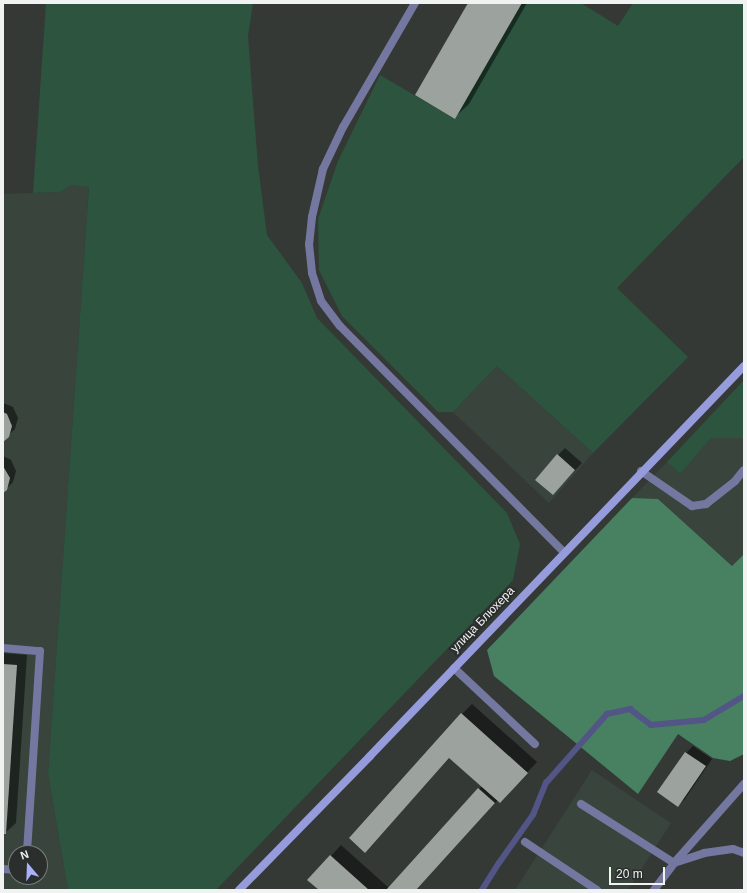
<!DOCTYPE html>
<html>
<head>
<meta charset="utf-8">
<style>
	body { margin:0 }
	#map { position:relative; width:747px; height:893px; overflow:hidden; background:#343936; font-family:Helvetica,sans-serif }
	div>[style] { position:absolute }
	[style*='--x'] { left:calc(var(--x)*1px); top:calc(var(--y)*1px); width:calc(var(--w)*1px); rotate:calc(var(--a)*1deg) }
	.built>* { inset:0; background:#39443d }
	.green>* { inset:0; background:#2c543f }
	.forest>* { inset:0; background:#488162 }
	.shadow>* { inset:0; background:#0007 }
	.stream>* { height:5.5px; margin:-2.75px; padding:0 2.75px; transform-origin:2.75px; border-radius:2.75px; background:#525585 }
	.building>* { inset:0; background:#9ca29e }
	.service>* { height:8px; margin:-4px; padding:0 4px; transform-origin:4px; border-radius:4px; background:#7478a0 }
	.minor>* { height:8px; margin:-4px; padding:0 4px; transform-origin:4px; border-radius:4px; background:#7478a0 }
	.secondary>* { height:8px; margin:-4px; padding:0 4px; transform-origin:4px; border-radius:4px; background:#959bdb }
	span { translate:-50% -50%; white-space:nowrap; text-align:center; line-height:1.15; -webkit-text-stroke:4px #2a2e2c; paint-order:stroke }
	.street-label { font-size:12px; color:#f0f3f1 }
	.frame { position:absolute; inset:0; border:4px solid #f0f3f1; pointer-events:none }
	.north { position:absolute; left:8px; top:845px; width:40px; height:40px; box-sizing:border-box; background:#2a2e2c; border:1px solid #797d7b; border-radius:50%; rotate:341deg; font-size:11px; font-weight:700; line-height:16px; text-align:center; color:#f0f3f1 }
	.north::after { content:''; display:block; margin:auto; width:14px; height:18px; background:#a9b0fc; clip-path:polygon(50% 0,100% 100%,50% 72%,0 100%) }
	.scale { position:absolute; left:609px; top:867px; width:56px; height:18px; box-sizing:border-box; border:2px solid #f0f3f1; border-top:0; padding-left:5px; font-size:12px; line-height:14px; white-space:nowrap; color:#f0f3f1; -webkit-text-stroke:3px #2a2e2c; paint-order:stroke }
</style>
</head>
<body>
<div id="map">
	<div class="built">
		<i style="clip-path:polygon(evenodd,71px 185px,89px 186px,48px 774px,68px 890px,3px 890px,3px 194px,60px 192px,71px 185px,16px 853px,40px 853px,40px 877px,16px 877px,16px 853px)"></i>
		<i style="clip-path:polygon(497px 366px,593px 453px,549px 503px,453px 412px)"></i>
		<i style="clip-path:polygon(711px 438px,744px 438px,744px 554px,732px 566px,658px 499px,632px 498px,667px 462px,680px 474px)"></i>
		<i style="clip-path:polygon(592px 770px,671px 823px,628px 890px,515px 890px)"></i>
	</div>
	<div class="green">
		<i style="clip-path:polygon(46px 3px,253px 3px,248px 36px,258px 166px,267px 235px,302px 283px,317px 318px,507px 513px,520px 544px,513px 580px,216px 890px,68px 890px,48px 774px,89px 187px,71px 185px,60px 192px,33px 193px)"></i>
		<i style="clip-path:polygon(522px 3px,581px 3px,618px 26px,633px 3px,744px 3px,744px 157px,617px 288px,688px 357px,593px 453px,497px 366px,453px 412px,438px 412px,342px 316px,319px 270px,318px 219px,338px 161px,380px 75px,455px 119px)"></i>
		<i style="clip-path:polygon(744px 380px,744px 438px,711px 438px,680px 474px,667px 462px)"></i>
	</div>
	<div class="forest">
		<i style="clip-path:polygon(632px 498px,658px 499px,732px 566px,744px 554px,744px 754px,730px 761px,713px 758px,678px 734px,638px 794px,494px 676px,487px 650px)"></i>
	</div>
	<div class="shadow">
		<i style="clip-path:polygon(469px 3px,527px 3px,469px 104px,455px 117px)"></i>
		<i style="clip-path:polygon(3px 403px,13px 407px,18px 418px,15px 429px,3px 440px)"></i>
		<i style="clip-path:polygon(565px 448px,582px 463px,553px 494px,558px 455px)"></i>
		<i style="clip-path:polygon(3px 456px,11px 460px,16px 471px,13px 482px,3px 492px)"></i>
		<i style="clip-path:polygon(3px 653px,27px 655px,16px 823px,5px 833px,3px 833px)"></i>
		<i style="clip-path:polygon(472px 704px,537px 762px,500px 802px,498px 800px,416px 890px,320px 890px,331px 856px,341px 845px,389px 888px,482px 786px,450px 757px,375px 841px,462px 714px)"></i>
		<i style="clip-path:polygon(693px 746px,712px 759px,685px 799px,678px 806px,686px 753px)"></i>
	</div>
	<div class="stream">
		<i style="--x:482;--y:890;--w:32;--a:-58"></i>
		<i style="--x:499;--y:863;--w:59;--a:-54.7"></i>
		<i style="--x:533;--y:815;--w:35;--a:-68"></i>
		<i style="--x:546;--y:783;--w:92;--a:-48.5"></i>
		<i style="--x:607;--y:714;--w:24;--a:-12"></i>
		<i style="--x:630;--y:709;--w:26;--a:37"></i>
		<i style="--x:651;--y:725;--w:53;--a:-5.4"></i>
		<i style="--x:704;--y:720;--w:47;--a:-31"></i>
	</div>
	<div class="building">
		<i style="clip-path:polygon(468px 3px,522px 3px,455px 119px,415px 95px)"></i>
		<i style="clip-path:polygon(3px 412px,7px 414px,12px 426px,9px 437px,3px 442px)"></i>
		<i style="clip-path:polygon(557px 454px,575px 470px,553px 495px,535px 480px)"></i>
		<i style="clip-path:polygon(3px 466px,10px 478px,7px 490px,3px 493px)"></i>
		<i style="clip-path:polygon(3px 664px,17px 665px,6px 834px,3px 834px)"></i>
		<i style="clip-path:polygon(461px 713px,528px 773px,500px 803px,449px 758px,365px 853px,349px 838px)"></i>
		<i style="clip-path:polygon(685px 752px,706px 766px,678px 807px,657px 792px)"></i>
		<i style="clip-path:polygon(478px 788px,495px 803px,416px 890px,386px 890px)"></i>
		<i style="clip-path:polygon(330px 855px,369px 890px,319px 890px,307px 880px)"></i>
	</div>
	<div class="service">
		<i style="--x:415;--y:3;--w:143;--a:120.1"></i>
		<i style="--x:343;--y:127;--w:47;--a:115.5"></i>
		<i style="--x:323;--y:169;--w:49;--a:102.9"></i>
		<i style="--x:312;--y:217;--w:27;--a:96"></i>
		<i style="--x:309;--y:244;--w:29;--a:84"></i>
		<i style="--x:312;--y:273;--w:29;--a:72"></i>
		<i style="--x:321;--y:301;--w:31;--a:53"></i>
		<i style="--x:340;--y:326;--w:318;--a:45.3"></i>
		<i style="--x:641;--y:471;--w:62;--a:34.5"></i>
		<i style="--x:692;--y:506;--w:14;--a:-8"></i>
		<i style="--x:706;--y:504;--w:37;--a:-38"></i>
		<i style="--x:735;--y:481;--w:14;--a:-51"></i>
		<i style="--x:3;--y:648;--w:37;--a:5"></i>
		<i style="--x:40;--y:651;--w:202;--a:93.7"></i>
		<i style="--x:454;--y:668;--w:111;--a:43.2"></i>
		<i style="--x:581;--y:804;--w:110;--a:32.4"></i>
		<i style="--x:674;--y:863;--w:32;--a:-18"></i>
		<i style="--x:704;--y:853;--w:29;--a:-8"></i>
		<i style="--x:733;--y:849;--w:12;--a:20"></i>
		<i style="--x:525;--y:842;--w:87;--a:33.7"></i>
		<i style="--x:3;--y:869;--w:13;--a:4"></i>
	</div>
	<div class="minor">
		<i style="--x:654;--y:890;--w:34;--a:-53"></i>
		<i style="--x:674;--y:863;--w:106;--a:-48.5"></i>
	</div>
	<div class="secondary">
		<i style="--x:239;--y:890;--w:187;--a:-45.6"></i>
		<i style="--x:370;--y:756;--w:540;--a:-46.2"></i>
	</div>
	<div class="street-label">
		<span style="left:483px;top:620px;rotate:-46deg">улица Блюхера</span>
	</div>
	<div class="frame"></div>
	<div class="north">N</div>
	<div class="scale">20 m</div>
</div>
</body>
</html>
